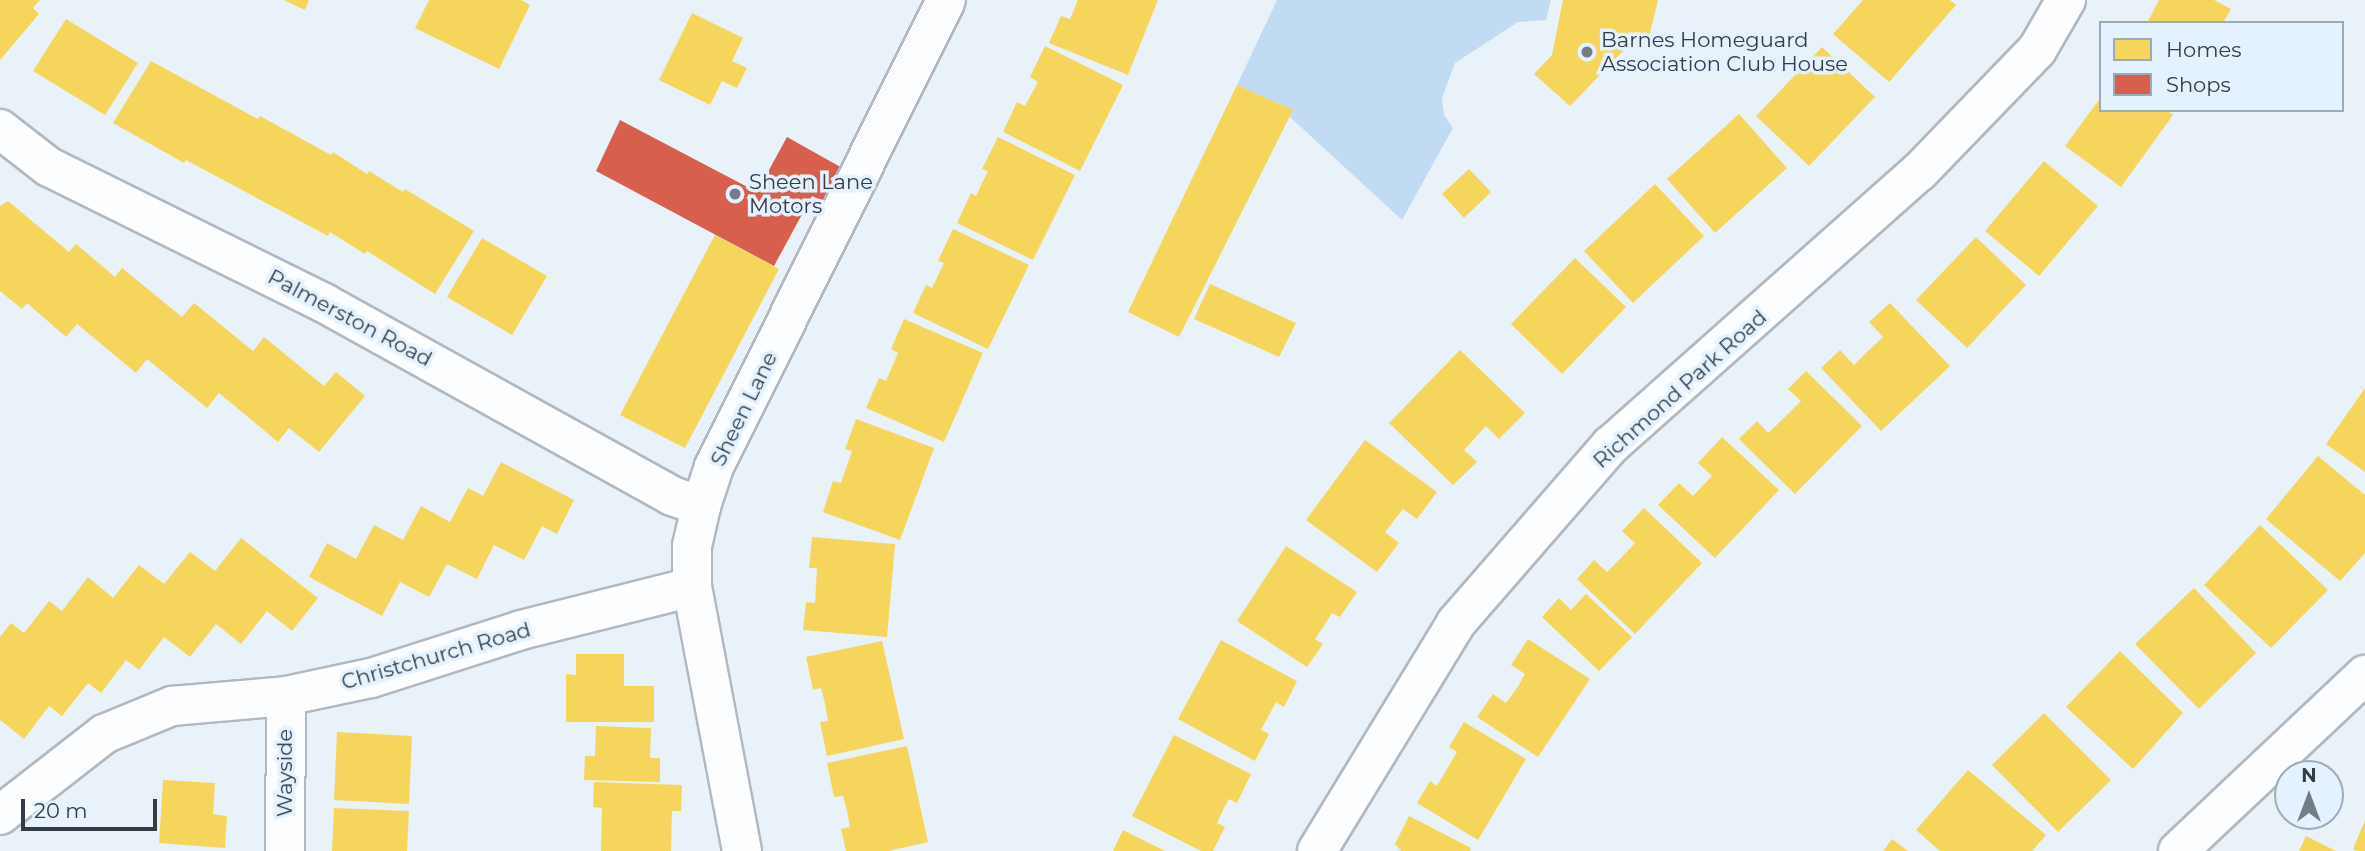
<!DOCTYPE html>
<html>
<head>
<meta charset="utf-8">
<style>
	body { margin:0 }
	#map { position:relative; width:2365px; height:851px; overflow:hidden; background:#eaf2f9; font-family:Montserrat,sans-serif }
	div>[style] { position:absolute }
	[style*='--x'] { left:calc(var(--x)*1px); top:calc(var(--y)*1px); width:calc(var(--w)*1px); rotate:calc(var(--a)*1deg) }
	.green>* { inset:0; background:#c1dbf2 }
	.homes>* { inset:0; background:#f6d55c }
	.shops>* { inset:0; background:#d6604d }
	.roads { filter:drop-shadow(2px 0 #b1b8bf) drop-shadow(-2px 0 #b1b8bf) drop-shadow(0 2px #b1b8bf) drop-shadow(0 -2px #b1b8bf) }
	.minor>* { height:38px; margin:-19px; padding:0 19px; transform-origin:19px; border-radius:19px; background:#fcfdfe }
	.tertiary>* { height:38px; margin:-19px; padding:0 19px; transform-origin:19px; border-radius:19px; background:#fcfdfe }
	.secondary>* { height:38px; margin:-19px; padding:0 19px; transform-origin:19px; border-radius:19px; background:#fcfdfe }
	.dots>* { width:19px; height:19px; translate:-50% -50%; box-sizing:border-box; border:4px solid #e4f2ff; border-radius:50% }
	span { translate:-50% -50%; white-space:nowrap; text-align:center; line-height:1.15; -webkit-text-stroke:7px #e4f2ff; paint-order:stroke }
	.poi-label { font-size:21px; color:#343d46 }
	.left { translate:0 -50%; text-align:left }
	.street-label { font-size:21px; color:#343d46 }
	.legend { position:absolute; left:2099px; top:21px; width:245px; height:91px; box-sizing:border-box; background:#e4f2ff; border:2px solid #9eaab5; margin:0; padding:9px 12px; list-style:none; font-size:21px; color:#343d46 }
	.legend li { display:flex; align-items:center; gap:14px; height:35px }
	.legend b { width:35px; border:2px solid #9eaab5 }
	.north { position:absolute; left:2274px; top:760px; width:70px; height:70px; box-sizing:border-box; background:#e4f2ff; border:2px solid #9eaab5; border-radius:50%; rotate:0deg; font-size:19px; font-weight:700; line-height:28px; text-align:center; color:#343d46 }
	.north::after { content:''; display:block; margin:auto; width:24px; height:32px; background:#747c85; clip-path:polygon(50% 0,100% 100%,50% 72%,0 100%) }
	.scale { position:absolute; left:21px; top:799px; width:136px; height:32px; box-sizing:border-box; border:4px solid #343d46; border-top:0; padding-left:9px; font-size:21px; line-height:24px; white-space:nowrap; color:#343d46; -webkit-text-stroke:5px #e4f2ff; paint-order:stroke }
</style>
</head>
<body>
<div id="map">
	<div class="green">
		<i style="clip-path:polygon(1277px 0,1551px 0,1546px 20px,1518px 22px,1455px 63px,1442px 98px,1444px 115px,1453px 128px,1402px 220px,1290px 117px,1293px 110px,1237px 85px)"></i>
	</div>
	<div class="homes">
		<i style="clip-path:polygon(0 0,40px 0,33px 8px,39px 14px,0 60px)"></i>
		<i style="clip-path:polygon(284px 0,309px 0,305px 10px)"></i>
		<i style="clip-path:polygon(429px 0,521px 0,530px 5px,499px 69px,415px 28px)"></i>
		<i style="clip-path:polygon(1078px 0,1158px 0,1128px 75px,1049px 43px,1061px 16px,1070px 19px)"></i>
		<i style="clip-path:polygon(1563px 0,1658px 0,1646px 50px,1627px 47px,1570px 106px,1534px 74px,1552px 55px)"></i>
		<i style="clip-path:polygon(1863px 0,1950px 0,1956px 5px,1889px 82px,1833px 34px)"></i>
		<i style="clip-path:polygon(2159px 0,2214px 0,2231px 9px,2223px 23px,2147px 23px)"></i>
		<i style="clip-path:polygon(692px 13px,743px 38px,732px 61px,747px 68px,737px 88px,722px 81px,710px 105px,659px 80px)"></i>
		<i style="clip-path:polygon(66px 19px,138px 63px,105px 115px,33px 71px)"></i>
		<i style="clip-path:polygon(1045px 46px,1123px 85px,1080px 171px,1003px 132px,1017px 102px,1025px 106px,1038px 82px,1030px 77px)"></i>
		<i style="clip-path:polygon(1822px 47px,1875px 97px,1809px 166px,1756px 116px)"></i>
		<i style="clip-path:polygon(151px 61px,258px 119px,260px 116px,331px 155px,333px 152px,367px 174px,369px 171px,403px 192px,405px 189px,474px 231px,435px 294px,367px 251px,365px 254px,330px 232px,328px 236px,186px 160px,184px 163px,113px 123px)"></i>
		<i style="clip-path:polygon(1237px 85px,1293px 110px,1179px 337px,1128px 312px)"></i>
		<i style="clip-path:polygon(2101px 97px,2101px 110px,2167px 110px,2173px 115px,2121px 187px,2065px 146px)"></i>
		<i style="clip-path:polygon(1739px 114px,1787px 168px,1715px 233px,1667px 179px)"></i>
		<i style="clip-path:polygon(998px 137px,1075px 175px,1033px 260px,957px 223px,971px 193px,976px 196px,982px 183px,988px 171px,982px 169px)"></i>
		<i style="clip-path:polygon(2044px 161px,2098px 206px,2039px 276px,1985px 231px)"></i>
		<i style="clip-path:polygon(1469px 169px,1491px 192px,1464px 218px,1442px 194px)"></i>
		<i style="clip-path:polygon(1655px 184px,1704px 236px,1633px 303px,1584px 251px)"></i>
		<i style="clip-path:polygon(8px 201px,69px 252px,76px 244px,115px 277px,122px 268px,182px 317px,194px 303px,253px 351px,264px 337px,324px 386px,336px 372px,365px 396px,319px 452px,289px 428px,278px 442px,219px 393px,207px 408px,147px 359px,136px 373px,77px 324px,66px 337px,27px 303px,22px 309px,0 291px,0 206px)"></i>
		<i style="clip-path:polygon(953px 229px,1029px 265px,988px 349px,913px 313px,926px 285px,932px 288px,944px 263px,938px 261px)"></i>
		<i style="clip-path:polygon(715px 235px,779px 269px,685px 448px,620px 415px)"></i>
		<i style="clip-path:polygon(1976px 237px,2026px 285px,1967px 348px,1916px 300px)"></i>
		<i style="clip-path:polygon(482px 238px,547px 276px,512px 335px,447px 297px)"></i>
		<i style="clip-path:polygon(1575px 258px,1626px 307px,1562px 374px,1511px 324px)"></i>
		<i style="clip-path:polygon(1210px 284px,1296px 323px,1279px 357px,1194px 319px)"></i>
		<i style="clip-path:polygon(1890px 303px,1950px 366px,1881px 431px,1821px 368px,1840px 350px,1854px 365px,1869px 350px,1883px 337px,1869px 322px)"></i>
		<i style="clip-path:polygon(904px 319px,983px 353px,944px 442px,866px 408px,879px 378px,886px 381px,898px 353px,891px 349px)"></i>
		<i style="clip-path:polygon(1460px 350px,1525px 413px,1499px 439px,1486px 426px,1464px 450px,1477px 462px,1453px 485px,1389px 423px)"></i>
		<i style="clip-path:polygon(1806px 371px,1862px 426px,1795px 494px,1739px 439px,1757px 421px,1768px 433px,1786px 416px,1801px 401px,1788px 389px)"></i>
		<i style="clip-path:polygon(2365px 388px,2365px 472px,2326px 444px)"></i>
		<i style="clip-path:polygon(856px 419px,934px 448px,900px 540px,823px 512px,833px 481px,841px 483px,852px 451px,845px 449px)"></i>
		<i style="clip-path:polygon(1722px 437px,1779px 490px,1715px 558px,1658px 505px,1679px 483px,1693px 496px,1712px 476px,1698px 463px)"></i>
		<i style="clip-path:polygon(1365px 440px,1437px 492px,1417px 519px,1403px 509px,1385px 532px,1399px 543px,1377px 572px,1306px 520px)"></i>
		<i style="clip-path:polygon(2318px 456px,2365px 495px,2365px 553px,2340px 581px,2266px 519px)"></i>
		<i style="clip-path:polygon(501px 462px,574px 500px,557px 534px,542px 526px,524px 560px,494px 545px,477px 579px,447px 564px,429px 597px,400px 582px,382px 616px,309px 577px,327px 543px,356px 559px,374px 525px,403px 540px,421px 506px,450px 522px,468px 488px,483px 496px)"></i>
		<i style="clip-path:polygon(1644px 508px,1702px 563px,1635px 634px,1577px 579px,1594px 560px,1607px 572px,1621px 558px,1635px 543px,1622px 531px)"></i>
		<i style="clip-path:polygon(2260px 525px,2328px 590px,2271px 648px,2204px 585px)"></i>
		<i style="clip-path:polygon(812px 537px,895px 544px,887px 637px,803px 630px,806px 602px,815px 603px,817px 568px,809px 568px)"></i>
		<i style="clip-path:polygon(241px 538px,318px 598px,292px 631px,267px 611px,241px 644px,216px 624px,190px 657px,164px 637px,139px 670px,126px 660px,101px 693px,88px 683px,62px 716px,49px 706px,24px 739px,0 720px,0 637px,11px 623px,24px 633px,49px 601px,62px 611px,88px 577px,113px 598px,139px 565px,164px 584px,190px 552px,215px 571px)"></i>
		<i style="clip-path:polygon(1286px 546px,1357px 592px,1340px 617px,1332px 613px,1323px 627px,1315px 639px,1323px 644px,1307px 667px,1237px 621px)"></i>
		<i style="clip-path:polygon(2194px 588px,2256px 653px,2199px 709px,2135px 644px)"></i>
		<i style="clip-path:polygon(1586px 594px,1632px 637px,1599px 671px,1542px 617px,1559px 598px,1571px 610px)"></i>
		<i style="clip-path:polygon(1528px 639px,1590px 679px,1538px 757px,1477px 717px,1493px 694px,1506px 703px,1517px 688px,1525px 674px,1511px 665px)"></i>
		<i style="clip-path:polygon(1221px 640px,1297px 681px,1284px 707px,1276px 702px,1261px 730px,1269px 734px,1255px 761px,1178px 719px)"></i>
		<i style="clip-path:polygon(882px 641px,904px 739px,827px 756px,820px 722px,828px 721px,825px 703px,821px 688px,813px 690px,806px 657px)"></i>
		<i style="clip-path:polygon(2120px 651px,2183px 713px,2133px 769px,2066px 707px)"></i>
		<i style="clip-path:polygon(576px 654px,624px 654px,624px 686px,654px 686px,654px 722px,566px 722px,566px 674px,576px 675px)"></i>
		<i style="clip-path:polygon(2044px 713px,2111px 780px,2058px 832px,1992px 765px)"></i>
		<i style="clip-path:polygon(1464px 722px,1526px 759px,1478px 840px,1417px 803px,1430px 781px,1437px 786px,1457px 752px,1449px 747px)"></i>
		<i style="clip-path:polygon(596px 726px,651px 728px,650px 758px,660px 758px,660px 782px,584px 780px,585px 756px,595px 756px)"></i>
		<i style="clip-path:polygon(337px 732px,412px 736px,409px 804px,334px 800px)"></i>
		<i style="clip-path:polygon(1174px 735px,1251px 774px,1237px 803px,1229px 799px,1223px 810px,1217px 823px,1225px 827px,1213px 851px,1201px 851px,1132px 816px)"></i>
		<i style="clip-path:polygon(907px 746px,928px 842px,888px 851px,846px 851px,841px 829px,850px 827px,847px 811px,843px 796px,834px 797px,827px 763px)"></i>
		<i style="clip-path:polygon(1968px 770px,2046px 835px,2032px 851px,1940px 851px,1916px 830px)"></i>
		<i style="clip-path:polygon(163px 780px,215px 783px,213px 814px,227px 816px,225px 848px,159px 843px)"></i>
		<i style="clip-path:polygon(594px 782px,682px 785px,681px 811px,672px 811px,671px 851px,601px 851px,602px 808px,593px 807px)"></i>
		<i style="clip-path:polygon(334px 808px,409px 811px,407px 851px,332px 851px)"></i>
		<i style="clip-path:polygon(1409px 816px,1471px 848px,1470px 851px,1401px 851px,1395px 844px)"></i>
		<i style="clip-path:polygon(2365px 820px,2365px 851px,2357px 851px,2353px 849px)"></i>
		<i style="clip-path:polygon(1123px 830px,1165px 851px,1113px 851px)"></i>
		<i style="clip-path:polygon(2306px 836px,2336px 851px,2299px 851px)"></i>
		<i style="clip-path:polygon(1892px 839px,1908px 851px,1883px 851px)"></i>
	</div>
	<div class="shops">
		<i style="clip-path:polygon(620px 120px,757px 192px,787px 137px,844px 169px,826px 203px,812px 196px,774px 266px,596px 171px)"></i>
	</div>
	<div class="roads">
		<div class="minor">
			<i style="--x:0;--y:129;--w:62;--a:37.8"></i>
			<i style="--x:49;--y:167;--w:307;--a:26.3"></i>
			<i style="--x:324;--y:303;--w:398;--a:29"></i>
			<i style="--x:672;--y:496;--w:31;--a:19"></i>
			<i style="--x:285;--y:851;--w:155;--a:-89.6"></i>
			<i style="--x:1317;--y:851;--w:267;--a:-58.6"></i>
			<i style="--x:1456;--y:623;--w:236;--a:-49"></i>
			<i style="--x:1611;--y:445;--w:412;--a:-41.6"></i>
			<i style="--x:1919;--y:172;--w:170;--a:-46"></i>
			<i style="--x:2037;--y:50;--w:58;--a:-59.9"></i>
			<i style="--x:2178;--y:851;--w:257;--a:-43.3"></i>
		</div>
		<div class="tertiary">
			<i style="--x:0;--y:815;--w:132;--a:-37.9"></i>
			<i style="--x:104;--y:734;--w:74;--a:-22.4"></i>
			<i style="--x:172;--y:706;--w:114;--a:-5"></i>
			<i style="--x:286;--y:696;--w:87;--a:-12"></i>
			<i style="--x:371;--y:678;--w:157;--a:-17.7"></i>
			<i style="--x:521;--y:630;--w:176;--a:-14.1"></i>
		</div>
		<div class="secondary">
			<i style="--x:742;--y:851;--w:269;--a:-100.7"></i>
			<i style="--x:692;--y:587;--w:41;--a:-90"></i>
			<i style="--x:692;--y:546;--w:41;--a:-77.3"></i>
			<i style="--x:701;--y:506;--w:41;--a:-71.6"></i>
			<i style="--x:714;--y:467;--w:521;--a:-63.58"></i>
		</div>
	</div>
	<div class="dots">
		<i style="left:1587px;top:52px;background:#747c85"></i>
		<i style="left:735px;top:194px;background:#747c85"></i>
	</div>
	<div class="poi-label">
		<span class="left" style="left:1601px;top:52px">Barnes Homeguard<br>Association Club House</span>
		<span class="left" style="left:749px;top:194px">Sheen Lane<br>Motors</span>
	</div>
	<div class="street-label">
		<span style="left:350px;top:318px;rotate:28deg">Palmerston Road</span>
		<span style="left:1680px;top:389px;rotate:-42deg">Richmond Park Road</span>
		<span style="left:744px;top:409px;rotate:-64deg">Sheen Lane</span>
		<span style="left:436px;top:656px;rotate:-16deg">Christchurch Road</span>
		<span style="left:285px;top:773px;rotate:-90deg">Wayside</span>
	</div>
	<ul class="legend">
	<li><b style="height:19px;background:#f6d55c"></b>Homes</li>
	<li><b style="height:19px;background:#d6604d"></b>Shops</li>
	</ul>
	<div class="north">N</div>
	<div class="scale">20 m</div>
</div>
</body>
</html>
